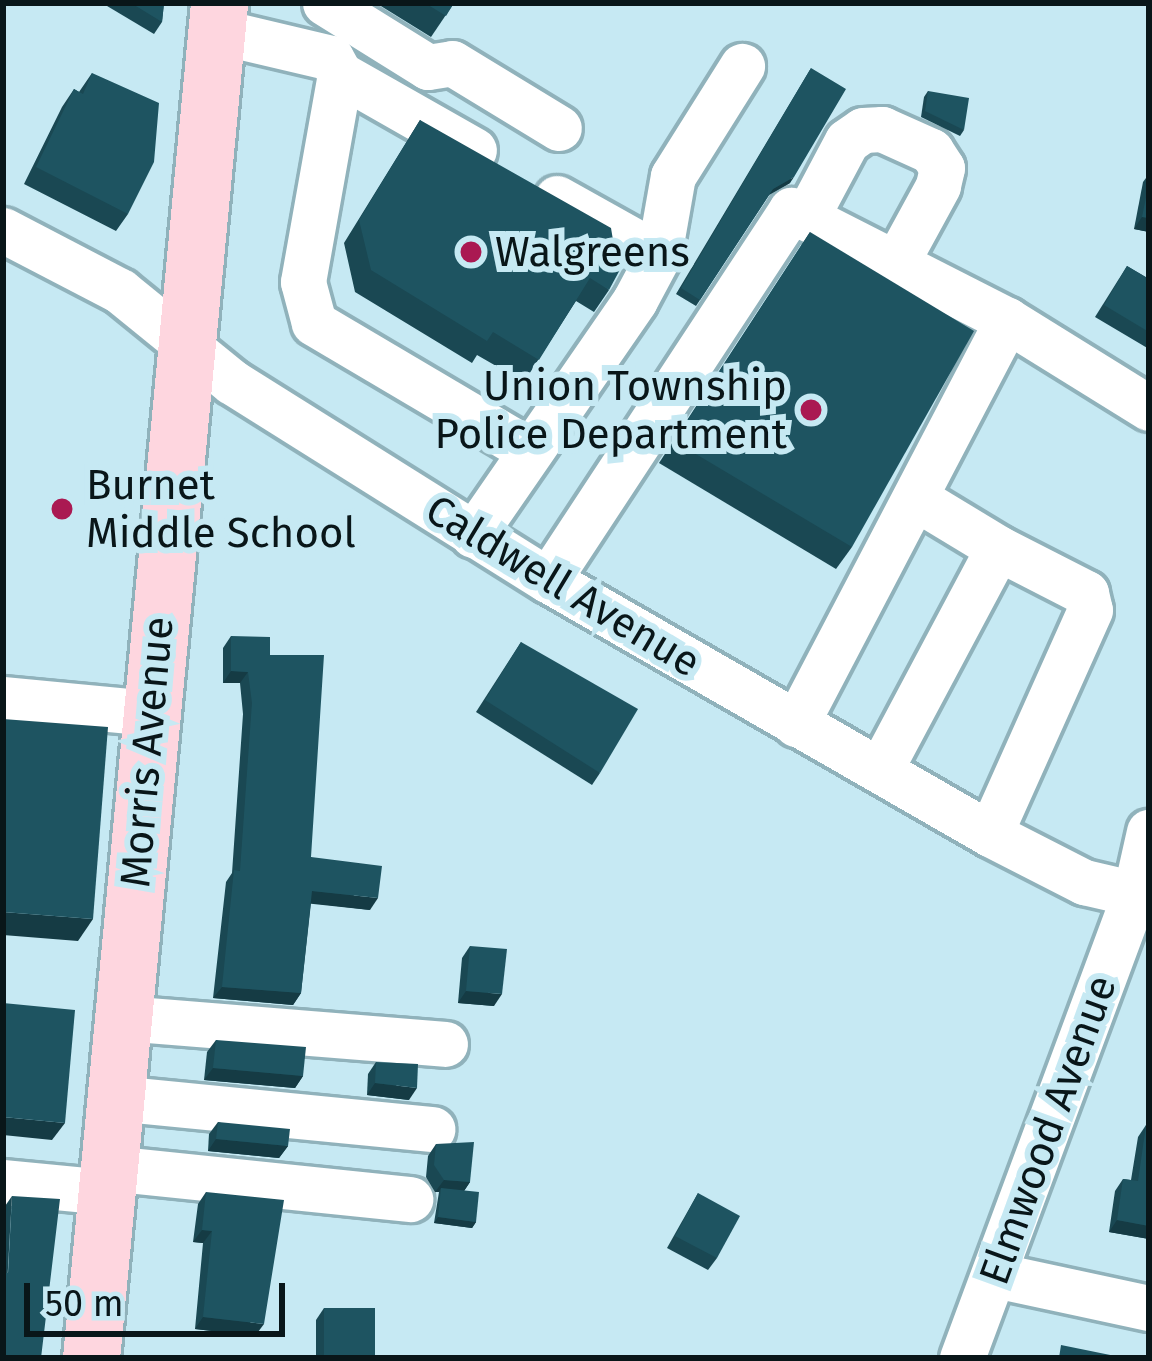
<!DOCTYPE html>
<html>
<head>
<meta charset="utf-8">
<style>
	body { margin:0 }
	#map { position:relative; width:1152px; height:1361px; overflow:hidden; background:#c6e9f3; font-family:"Fira Sans",sans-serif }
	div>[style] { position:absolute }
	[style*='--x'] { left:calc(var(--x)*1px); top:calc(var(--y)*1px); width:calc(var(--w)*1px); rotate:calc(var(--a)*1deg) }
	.roads { filter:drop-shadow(3px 0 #90b2bb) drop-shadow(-3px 0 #90b2bb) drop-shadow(0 3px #90b2bb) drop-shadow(0 -3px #90b2bb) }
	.minor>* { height:45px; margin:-22.5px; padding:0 22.5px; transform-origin:22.5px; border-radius:22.5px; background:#fff }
	.major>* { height:57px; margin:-28.5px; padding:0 28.5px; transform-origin:28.5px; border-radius:28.5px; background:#fed6df }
	.wall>* { inset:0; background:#1a4853 }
	.shaded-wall>* { inset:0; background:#153b44 }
	.building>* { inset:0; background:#1e5461 }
	.dots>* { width:33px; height:33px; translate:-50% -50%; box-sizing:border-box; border:6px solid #c6e9f3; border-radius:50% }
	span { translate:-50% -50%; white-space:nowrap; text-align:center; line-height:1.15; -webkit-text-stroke:12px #c6e9f3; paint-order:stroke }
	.poi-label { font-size:42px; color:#091619 }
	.left { translate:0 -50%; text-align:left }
	.right { translate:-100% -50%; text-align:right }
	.street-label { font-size:42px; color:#091619 }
	.frame { position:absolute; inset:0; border:6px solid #091619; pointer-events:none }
	.scale { position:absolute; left:24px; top:1283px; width:261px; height:54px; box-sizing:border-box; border:6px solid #091619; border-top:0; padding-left:15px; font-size:36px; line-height:42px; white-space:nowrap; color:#091619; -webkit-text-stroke:9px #c6e9f3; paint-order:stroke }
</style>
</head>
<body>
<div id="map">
	<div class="roads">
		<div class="minor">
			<i style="--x:325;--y:3;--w:121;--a:31.9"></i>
			<i style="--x:428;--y:67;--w:24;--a:-9"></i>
			<i style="--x:452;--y:63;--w:125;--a:31.3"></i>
			<i style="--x:217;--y:31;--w:117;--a:13.3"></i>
			<i style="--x:331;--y:58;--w:18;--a:61"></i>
			<i style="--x:340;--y:74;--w:154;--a:29.6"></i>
			<i style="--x:340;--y:74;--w:211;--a:100.1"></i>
			<i style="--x:303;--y:282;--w:42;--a:75"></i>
			<i style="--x:314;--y:323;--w:250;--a:30.6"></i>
			<i style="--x:557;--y:198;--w:117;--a:29.2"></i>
			<i style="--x:806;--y:218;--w:87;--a:-62"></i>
			<i style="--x:847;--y:141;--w:19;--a:-35"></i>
			<i style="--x:863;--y:130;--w:19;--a:-3"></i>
			<i style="--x:882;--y:129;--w:54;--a:24.2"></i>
			<i style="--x:931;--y:151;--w:20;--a:57"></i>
			<i style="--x:942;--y:168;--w:18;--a:103"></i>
			<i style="--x:938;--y:186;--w:88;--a:118.6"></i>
			<i style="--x:3;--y:230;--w:132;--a:27.5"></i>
			<i style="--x:120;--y:291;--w:144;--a:39.1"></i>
			<i style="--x:232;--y:382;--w:373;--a:32.1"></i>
			<i style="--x:548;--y:580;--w:510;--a:29.88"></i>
			<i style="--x:990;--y:834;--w:106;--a:27.1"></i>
			<i style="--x:1084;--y:882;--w:67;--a:13"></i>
			<i style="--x:917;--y:499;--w:95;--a:31.2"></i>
			<i style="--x:473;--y:535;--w:285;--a:-55.4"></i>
			<i style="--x:635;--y:300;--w:51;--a:-61.9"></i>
			<i style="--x:659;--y:255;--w:80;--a:-80"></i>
			<i style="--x:673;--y:176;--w:130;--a:-57.9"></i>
			<i style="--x:548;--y:580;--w:443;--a:-56.7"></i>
			<i style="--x:791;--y:210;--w:242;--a:27"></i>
			<i style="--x:1007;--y:320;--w:167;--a:31.8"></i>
			<i style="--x:3;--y:699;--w:148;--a:5.4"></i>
			<i style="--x:796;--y:724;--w:456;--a:-62.4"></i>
			<i style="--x:880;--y:770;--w:251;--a:-62"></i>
			<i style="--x:998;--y:548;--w:99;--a:27.1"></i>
			<i style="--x:1086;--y:593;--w:17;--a:77"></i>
			<i style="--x:1090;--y:610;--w:245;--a:114.1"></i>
			<i style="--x:123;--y:1018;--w:323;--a:4.6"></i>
			<i style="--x:115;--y:1098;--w:319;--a:5.6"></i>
			<i style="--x:109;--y:1168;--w:303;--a:5.9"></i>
			<i style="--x:3;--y:1182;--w:104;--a:5.5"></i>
			<i style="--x:995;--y:1275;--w:157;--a:12.1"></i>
			<i style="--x:962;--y:1358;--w:495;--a:-69.6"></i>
			<i style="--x:1135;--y:894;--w:64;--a:-77.3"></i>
		</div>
		<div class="major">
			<i style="--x:91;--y:1358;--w:1361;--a:-84.6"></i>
		</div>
	</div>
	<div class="wall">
		<i style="clip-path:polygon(102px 3px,164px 3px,162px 22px,154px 34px)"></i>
		<i style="clip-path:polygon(376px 3px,454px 3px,431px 37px)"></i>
		<i style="clip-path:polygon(811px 68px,790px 183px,769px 195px,696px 306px,676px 294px)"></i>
		<i style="clip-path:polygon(92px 73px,128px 214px,116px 231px,24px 184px,62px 107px,74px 89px,79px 92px)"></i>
		<i style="clip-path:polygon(928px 91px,964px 130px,960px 136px,921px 117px,924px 97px)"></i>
		<i style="clip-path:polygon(420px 120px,609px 290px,594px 312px,576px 301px,524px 382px,477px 355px,472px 363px,355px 292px,344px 243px)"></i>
		<i style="clip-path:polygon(1149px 174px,1149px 232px,1134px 229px,1143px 182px)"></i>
		<i style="clip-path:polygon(810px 232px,852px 547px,836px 569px,659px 463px)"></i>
		<i style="clip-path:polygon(1127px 266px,1149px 279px,1149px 349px,1095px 317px)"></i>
		<i style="clip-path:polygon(231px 636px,270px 655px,311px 857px,370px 910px,311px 903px,301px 993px,293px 1005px,213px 998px,226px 882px,232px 873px,243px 714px,240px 683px,223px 683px,223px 648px)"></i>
		<i style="clip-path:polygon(521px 642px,600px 773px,592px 785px,476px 712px)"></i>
		<i style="clip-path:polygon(470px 946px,494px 1006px,458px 1003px,462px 958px)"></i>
		<i style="clip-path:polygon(216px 1040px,303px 1076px,295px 1088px,204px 1080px,207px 1052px)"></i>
		<i style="clip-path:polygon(376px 1062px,409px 1100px,367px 1095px,368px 1074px)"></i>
		<i style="clip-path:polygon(218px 1122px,288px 1146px,279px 1158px,208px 1151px,209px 1134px)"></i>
		<i style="clip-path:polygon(1146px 1125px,1149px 1239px,1109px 1232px,1115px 1191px,1123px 1179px,1131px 1180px,1138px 1137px)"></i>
		<i style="clip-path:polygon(436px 1144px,470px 1182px,464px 1191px,476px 1222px,472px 1228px,434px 1223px,439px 1192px,435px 1192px,426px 1177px,428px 1156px)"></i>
		<i style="clip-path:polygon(206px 1192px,255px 1336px,195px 1329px,203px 1243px,193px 1242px,198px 1204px)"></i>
		<i style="clip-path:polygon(698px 1193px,717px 1258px,708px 1270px,667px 1248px)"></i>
		<i style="clip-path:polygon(12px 1196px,3px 1358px,3px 1209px)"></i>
		<i style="clip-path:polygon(324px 1308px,375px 1358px,316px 1358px,316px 1320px)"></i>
	</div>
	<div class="shaded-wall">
		<i style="clip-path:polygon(794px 177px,790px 183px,768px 195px,773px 189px)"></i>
		<i style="clip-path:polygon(1142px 217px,1149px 218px,1149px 232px,1134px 229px)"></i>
		<i style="clip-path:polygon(231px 671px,248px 672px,240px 683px,223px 683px)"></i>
		<i style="clip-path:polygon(312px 891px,378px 898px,370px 910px,304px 903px)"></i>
		<i style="clip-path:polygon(3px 912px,93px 919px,78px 941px,3px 935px)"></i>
		<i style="clip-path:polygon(222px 987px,301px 993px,293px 1005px,213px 998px)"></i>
		<i style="clip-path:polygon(466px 991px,502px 994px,494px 1006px,458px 1003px)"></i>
		<i style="clip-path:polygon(213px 1068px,303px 1076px,295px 1088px,204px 1080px)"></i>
		<i style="clip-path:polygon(375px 1083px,417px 1088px,409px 1100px,367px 1095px)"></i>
		<i style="clip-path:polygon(3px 1117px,65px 1123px,52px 1140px,3px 1135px)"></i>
		<i style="clip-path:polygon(216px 1139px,288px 1146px,279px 1158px,208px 1151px)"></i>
		<i style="clip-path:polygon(444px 1180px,470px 1182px,462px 1194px,441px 1188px,439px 1192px,435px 1192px)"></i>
		<i style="clip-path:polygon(438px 1217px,476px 1222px,472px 1228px,434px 1223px)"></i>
		<i style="clip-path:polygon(1117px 1220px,1149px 1226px,1149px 1239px,1109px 1232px)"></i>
		<i style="clip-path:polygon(202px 1230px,212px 1231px,203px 1243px,193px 1242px)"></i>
		<i style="clip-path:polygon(203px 1317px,264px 1324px,255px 1336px,195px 1329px)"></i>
	</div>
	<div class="building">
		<i style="clip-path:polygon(131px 3px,164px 3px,162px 22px)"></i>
		<i style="clip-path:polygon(425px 3px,454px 3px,446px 16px)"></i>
		<i style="clip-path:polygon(811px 68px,846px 89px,794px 177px,773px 189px,700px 300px,681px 288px)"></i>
		<i style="clip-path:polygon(92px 73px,159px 103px,154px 162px,128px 214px,36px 167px,74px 89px,83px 94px)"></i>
		<i style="clip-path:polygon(928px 91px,969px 98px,964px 130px,925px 111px)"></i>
		<i style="clip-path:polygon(420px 120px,611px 228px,613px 240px,630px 251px,609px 290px,590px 278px,539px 360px,493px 332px,487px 341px,371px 270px,359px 220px)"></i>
		<i style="clip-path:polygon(1149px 183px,1149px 218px,1142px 217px)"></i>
		<i style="clip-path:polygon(810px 232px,974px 331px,852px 547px,674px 441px)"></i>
		<i style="clip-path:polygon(1127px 266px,1149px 279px,1149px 332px,1104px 305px)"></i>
		<i style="clip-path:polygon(231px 636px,270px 637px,270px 655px,324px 655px,311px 857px,382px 866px,378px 898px,312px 891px,301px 993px,222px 987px,234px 870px,240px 871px,252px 703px,248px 672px,231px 671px)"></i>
		<i style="clip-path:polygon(521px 642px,638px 709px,600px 773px,485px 700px)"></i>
		<i style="clip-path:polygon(3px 719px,108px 727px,93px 919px,3px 912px)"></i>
		<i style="clip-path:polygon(470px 946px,507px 949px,502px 994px,466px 991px)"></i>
		<i style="clip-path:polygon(3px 1003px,75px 1010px,65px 1123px,3px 1117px)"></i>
		<i style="clip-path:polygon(216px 1040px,306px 1047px,303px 1076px,213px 1068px)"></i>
		<i style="clip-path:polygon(376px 1062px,418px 1064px,417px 1088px,375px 1083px)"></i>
		<i style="clip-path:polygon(218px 1122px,290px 1129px,288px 1146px,216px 1139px)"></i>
		<i style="clip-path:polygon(1146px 1125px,1149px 1125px,1149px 1226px,1117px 1220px,1123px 1179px,1138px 1181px)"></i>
		<i style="clip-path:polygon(474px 1142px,470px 1182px,444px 1180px,434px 1165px,436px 1144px)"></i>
		<i style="clip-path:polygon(441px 1188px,479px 1192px,476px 1222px,438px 1217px)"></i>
		<i style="clip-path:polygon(206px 1192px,284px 1200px,264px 1324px,203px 1317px,212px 1231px,202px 1230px)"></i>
		<i style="clip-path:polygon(698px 1193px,740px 1216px,717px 1258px,675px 1236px)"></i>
		<i style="clip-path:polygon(12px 1196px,60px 1199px,41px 1358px,3px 1358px,3px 1273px,8px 1273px)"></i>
		<i style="clip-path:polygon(324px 1308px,375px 1308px,375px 1358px,324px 1358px)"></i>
		<i style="clip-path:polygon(1061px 1345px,1125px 1358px,1059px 1358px)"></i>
	</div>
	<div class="dots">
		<i style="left:471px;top:252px;background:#aa1952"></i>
		<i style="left:811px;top:410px;background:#aa1952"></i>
		<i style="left:62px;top:509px;background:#aa1952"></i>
	</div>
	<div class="poi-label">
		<span class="left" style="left:495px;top:252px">Walgreens</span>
		<span class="right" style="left:787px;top:410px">Union Township<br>Police Department</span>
		<span class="left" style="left:86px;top:509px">Burnet<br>Middle School</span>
	</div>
	<div class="street-label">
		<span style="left:563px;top:586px;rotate:31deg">Caldwell Avenue</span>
		<span style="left:147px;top:752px;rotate:-85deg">Morris Avenue</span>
		<span style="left:1048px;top:1130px;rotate:-70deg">Elmwood Avenue</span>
	</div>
	<div class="frame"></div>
	<div class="scale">50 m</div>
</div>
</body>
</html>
